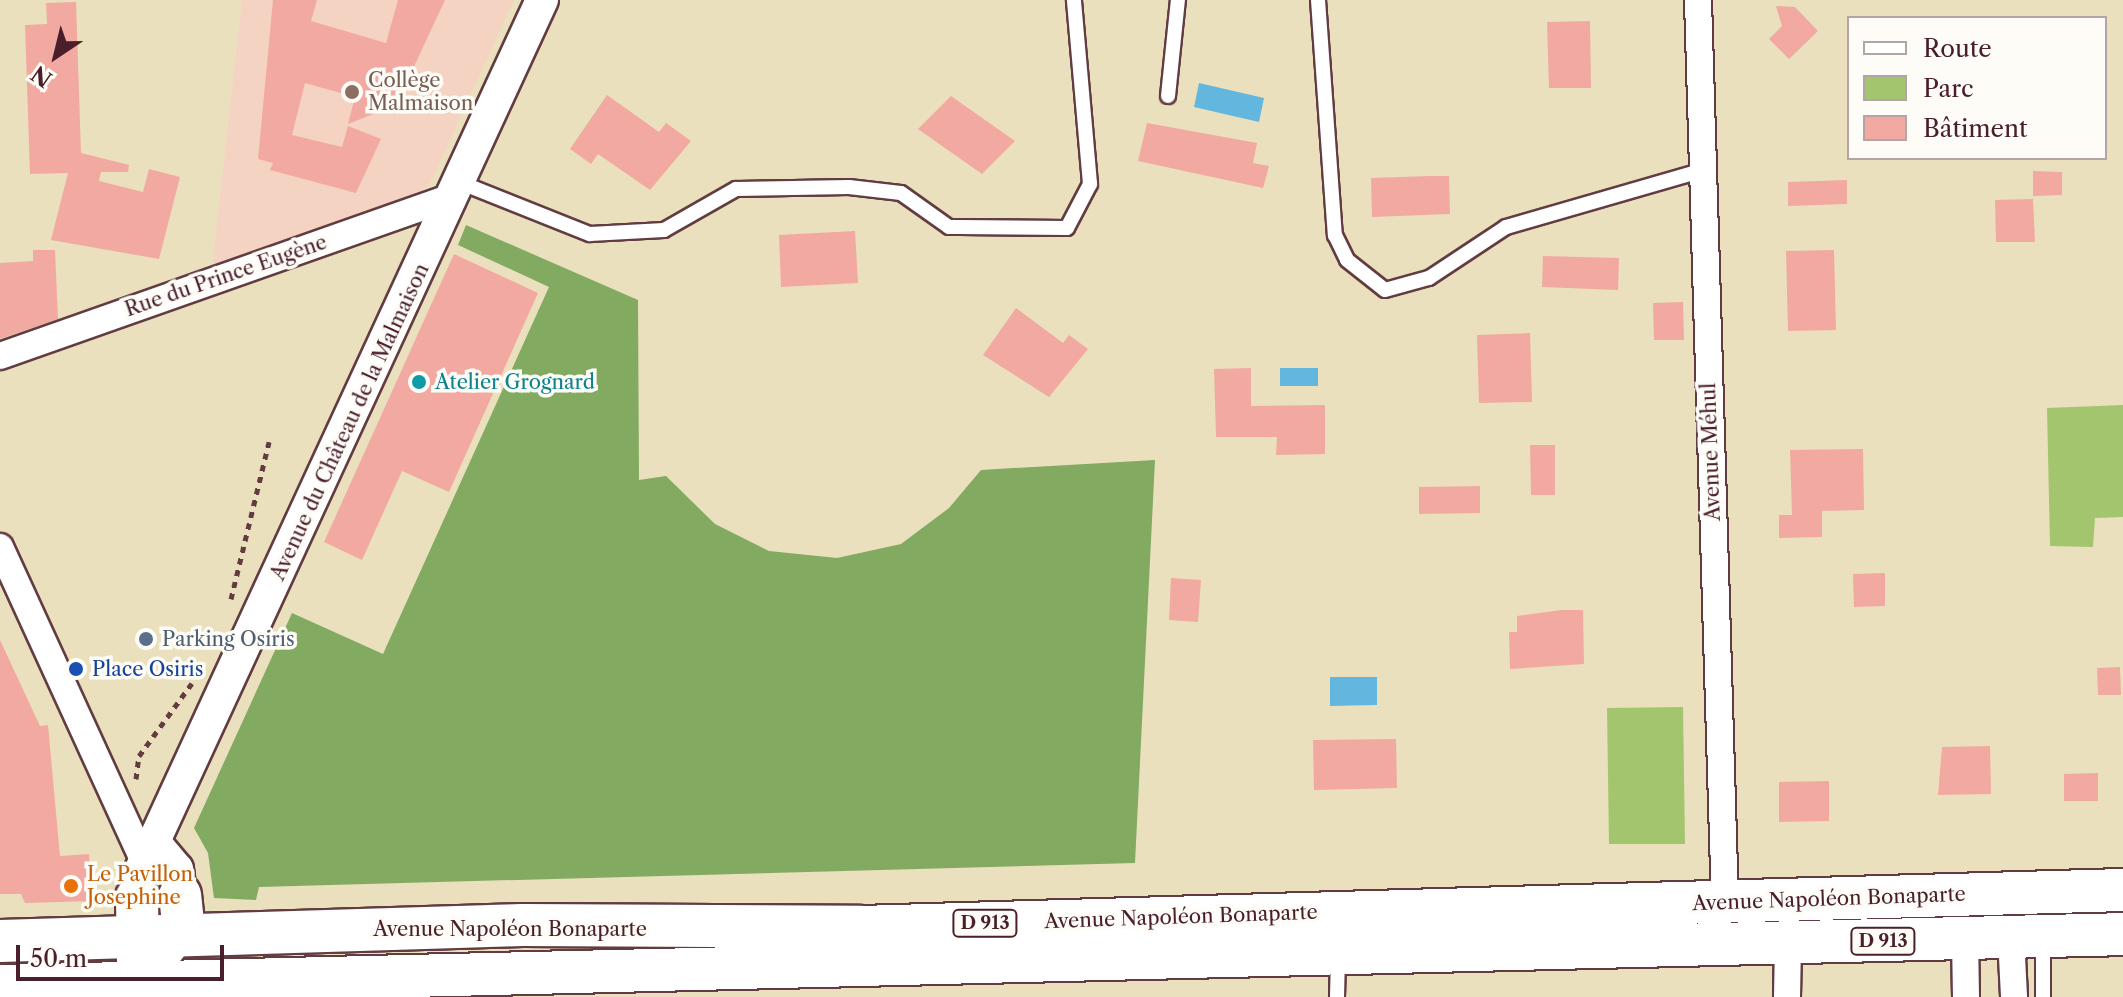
<!DOCTYPE html>
<html>
<head>
<meta charset="utf-8">
<style>
	body { margin:0 }
	#map { position:relative; width:2123px; height:997px; overflow:hidden; background:#eae0bd; font-family:"Libre Caslon Text",serif }
	div>[style] { position:absolute }
	[style*='--x'] { left:calc(var(--x)*1px); top:calc(var(--y)*1px); width:calc(var(--w)*1px); rotate:calc(var(--a)*1deg) }
	.built>* { inset:0; background:#f5d3c2 }
	.green>* { inset:0; background:#a3c56e }
	.forest>* { inset:0; background:#82aa61 }
	.water>* { inset:0; background:#63b7df }
	.building>* { inset:0; background:#f1a9a2 }
	.path>* { height:5px; margin-top:-2.5px; transform-origin:0; background:repeating-linear-gradient(90deg,#623c41 0 6px,transparent 0 12px) }
	.roads { filter:drop-shadow(2px 0 #623c41) drop-shadow(-2px 0 #623c41) drop-shadow(0 2px #623c41) drop-shadow(0 -2px #623c41) }
	.service>* { height:14px; margin:-7px; padding:0 7px; transform-origin:7px; border-radius:7px; background:#fff }
	.minor>* { height:26px; margin:-13px; padding:0 13px; transform-origin:13px; border-radius:13px; background:#fff }
	.tertiary>* { height:32px; margin:-16px; padding:0 16px; transform-origin:16px; border-radius:16px; background:#fff }
	.primary>* { height:42px; margin:-21px; padding:0 21px; transform-origin:21px; border-radius:21px; background:#fff }
	.dots>* { width:22px; height:22px; translate:-50% -50%; box-sizing:border-box; border:4px solid #fdfcf7; border-radius:50% }
	span { translate:-50% -50%; white-space:nowrap; text-align:center; line-height:1.15; -webkit-text-stroke:7px #fdfcf7; paint-order:stroke }
	.shield-label span { padding:2px 6px; background:#fdfcf7; border:2px solid; border-radius:6px; -webkit-text-stroke-width:0 }
	.shield-label { font-size:18px; color:#4a1f2b; font-weight:700 }
	.education-label { font-size:20px; color:#785e54 }
	.left { translate:0 -50%; text-align:left }
	.street-label { font-size:20px; color:#4a1f2b }
	.culture-label { font-size:20px; color:#0d838f }
	.service-label { font-size:20px; color:#4e5e75 }
	.transit-label { font-size:20px; color:#164399 }
	.food-label { font-size:20px; color:#c56008 }
	.legend { position:absolute; left:1847px; top:16px; width:260px; height:144px; box-sizing:border-box; background:#fdfcf7; border:2px solid #b5a4a5; margin:0; padding:10px 14px; list-style:none; font-size:24px; color:#4a1f2b }
	.legend li { display:flex; align-items:center; gap:16px; height:40px }
	.legend b { width:40px; border:2px solid #b5a4a5 }
	.north { position:absolute; left:16px; top:16px; width:80px; height:80px; -webkit-text-stroke:6px #fdfcf7; paint-order:stroke; rotate:215deg; font-size:22px; font-weight:700; line-height:32px; text-align:center; color:#4a1f2b }
	.north::after { content:''; display:block; margin:auto; width:28px; height:36px; background:#4a1f2b; clip-path:polygon(50% 0,100% 100%,50% 72%,0 100%) }
	.scale { position:absolute; left:16px; top:945px; width:208px; height:36px; box-sizing:border-box; border:4px solid #4a1f2b; border-top:0; padding-left:10px; font-size:24px; line-height:28px; white-space:nowrap; color:#4a1f2b; -webkit-text-stroke:6px #fdfcf7; paint-order:stroke }
</style>
</head>
<body>
<div id="map">
	<div class="built">
		<i style="clip-path:polygon(242px 0,514px 0,430px 184px,410px 200px,212px 268px)"></i>
	</div>
	<div class="green">
		<i style="clip-path:polygon(2123px 405px,2123px 517px,2095px 518px,2093px 547px,2050px 546px,2047px 408px)"></i>
		<i style="clip-path:polygon(1683px 707px,1685px 844px,1609px 844px,1607px 708px)"></i>
	</div>
	<div class="forest">
		<i style="clip-path:polygon(466px 225px,638px 300px,639px 480px,666px 476px,715px 524px,769px 551px,837px 558px,901px 544px,949px 508px,981px 470px,1155px 460px,1135px 863px,259px 887px,256px 900px,214px 898px,208px 853px,194px 828px,292px 613px,383px 654px,549px 287px,458px 245px)"></i>
	</div>
	<div class="water">
		<i style="clip-path:polygon(1199px 83px,1264px 98px,1259px 122px,1194px 107px)"></i>
		<i style="clip-path:polygon(1280px 368px,1318px 368px,1318px 386px,1280px 386px)"></i>
		<i style="clip-path:polygon(1330px 677px,1377px 677px,1377px 705px,1330px 706px)"></i>
	</div>
	<div class="building">
		<i style="clip-path:polygon(273px 0,317px 0,311px 21px,386px 43px,398px 0,445px 0,396px 105px,348px 124px,355px 97px,305px 83px,292px 135px,342px 147px,348px 126px,381px 139px,356px 193px,270px 170px,273px 163px,258px 159px)"></i>
		<i style="clip-path:polygon(76px 2px,81px 153px,129px 165px,128px 172px,101px 172px,99px 181px,143px 192px,149px 169px,180px 177px,159px 259px,51px 240px,68px 173px,30px 174px,25px 25px,47px 24px,46px 3px)"></i>
		<i style="clip-path:polygon(1776px 6px,1795px 7px,1818px 31px,1789px 59px,1769px 39px,1782px 26px)"></i>
		<i style="clip-path:polygon(1590px 21px,1591px 88px,1549px 88px,1547px 22px)"></i>
		<i style="clip-path:polygon(607px 95px,659px 132px,666px 123px,691px 141px,650px 190px,598px 154px,591px 164px,570px 149px)"></i>
		<i style="clip-path:polygon(951px 96px,1015px 141px,982px 174px,918px 129px)"></i>
		<i style="clip-path:polygon(1147px 123px,1257px 143px,1253px 163px,1269px 166px,1263px 188px,1138px 161px)"></i>
		<i style="clip-path:polygon(2033px 171px,2062px 172px,2062px 195px,2033px 196px)"></i>
		<i style="clip-path:polygon(1430px 176px,1449px 176px,1450px 214px,1372px 217px,1371px 178px)"></i>
		<i style="clip-path:polygon(1847px 180px,1847px 204px,1788px 206px,1788px 182px)"></i>
		<i style="clip-path:polygon(2033px 199px,2035px 242px,1996px 242px,1995px 200px)"></i>
		<i style="clip-path:polygon(855px 231px,858px 283px,781px 287px,779px 235px)"></i>
		<i style="clip-path:polygon(33px 250px,55px 250px,58px 319px,0 339px,0 263px,33px 261px)"></i>
		<i style="clip-path:polygon(1834px 250px,1836px 330px,1788px 331px,1786px 251px)"></i>
		<i style="clip-path:polygon(454px 254px,538px 293px,449px 492px,402px 471px,362px 560px,324px 542px)"></i>
		<i style="clip-path:polygon(1543px 256px,1619px 258px,1618px 290px,1542px 287px)"></i>
		<i style="clip-path:polygon(1683px 302px,1684px 340px,1654px 340px,1653px 303px)"></i>
		<i style="clip-path:polygon(1016px 308px,1063px 343px,1069px 335px,1088px 349px,1049px 397px,983px 355px)"></i>
		<i style="clip-path:polygon(1530px 333px,1532px 402px,1479px 403px,1477px 335px)"></i>
		<i style="clip-path:polygon(1251px 368px,1251px 406px,1325px 405px,1325px 454px,1276px 455px,1277px 437px,1216px 437px,1214px 369px)"></i>
		<i style="clip-path:polygon(1530px 445px,1555px 445px,1555px 495px,1531px 495px)"></i>
		<i style="clip-path:polygon(1863px 449px,1864px 510px,1822px 511px,1822px 537px,1779px 538px,1779px 515px,1792px 515px,1790px 450px)"></i>
		<i style="clip-path:polygon(1480px 486px,1480px 513px,1419px 514px,1419px 487px)"></i>
		<i style="clip-path:polygon(1885px 573px,1885px 606px,1854px 607px,1853px 574px)"></i>
		<i style="clip-path:polygon(1171px 578px,1201px 580px,1198px 622px,1169px 620px)"></i>
		<i style="clip-path:polygon(1562px 610px,1583px 610px,1584px 664px,1510px 669px,1509px 632px,1517px 632px,1517px 616px)"></i>
		<i style="clip-path:polygon(0 640px,40px 726px,48px 725px,60px 856px,89px 854px,92px 901px,25px 903px,21px 894px,0 894px)"></i>
		<i style="clip-path:polygon(2120px 667px,2121px 695px,2098px 695px,2097px 668px)"></i>
		<i style="clip-path:polygon(1396px 739px,1397px 788px,1314px 790px,1313px 740px)"></i>
		<i style="clip-path:polygon(1990px 746px,1991px 794px,1938px 795px,1942px 747px)"></i>
		<i style="clip-path:polygon(2098px 773px,2098px 801px,2064px 801px,2064px 774px)"></i>
		<i style="clip-path:polygon(1829px 781px,1829px 821px,1779px 822px,1779px 782px)"></i>
	</div>
	<div class="path">
		<i style="--x:231;--y:599;--w:162;--a:-76.4"></i>
		<i style="--x:136;--y:779;--w:23;--a:-83"></i>
		<i style="--x:139;--y:756;--w:90;--a:-54"></i>
	</div>
	<div class="roads">
		<div class="service">
			<i style="--x:1318;--y:0;--w:236;--a:85.9"></i>
			<i style="--x:1335;--y:235;--w:28;--a:64"></i>
			<i style="--x:1347;--y:260;--w:48;--a:38.3"></i>
			<i style="--x:1385;--y:290;--w:46;--a:-15.3"></i>
			<i style="--x:1429;--y:278;--w:92;--a:-33.5"></i>
			<i style="--x:1506;--y:227;--w:205;--a:-16.1"></i>
			<i style="--x:1168;--y:96;--w:97;--a:-84.1"></i>
			<i style="--x:459;--y:182;--w:141;--a:21.7"></i>
			<i style="--x:590;--y:234;--w:74;--a:-3.1"></i>
			<i style="--x:664;--y:230;--w:83;--a:-29.7"></i>
			<i style="--x:736;--y:189;--w:113;--a:-1"></i>
			<i style="--x:849;--y:187;--w:52;--a:6.6"></i>
			<i style="--x:901;--y:193;--w:59;--a:35.3"></i>
			<i style="--x:949;--y:227;--w:118;--a:0.5"></i>
			<i style="--x:1067;--y:228;--w:50;--a:-62.4"></i>
			<i style="--x:1090;--y:184;--w:185;--a:-95"></i>
			<i style="--x:2043;--y:937;--w:60;--a:90"></i>
			<i style="--x:1337;--y:997;--w:41;--a:-88.6"></i>
		</div>
		<div class="minor">
			<i style="--x:1698;--y:0;--w:903;--a:88.29"></i>
			<i style="--x:0;--y:356;--w:479;--a:-19.4"></i>
			<i style="--x:0;--y:547;--w:348;--a:65.4"></i>
			<i style="--x:2011;--y:937;--w:60;--a:87.1"></i>
			<i style="--x:1965;--y:939;--w:58;--a:89"></i>
			<i style="--x:1787;--y:997;--w:54;--a:-88.9"></i>
		</div>
		<div class="tertiary">
			<i style="--x:155;--y:843;--w:34;--a:50"></i>
			<i style="--x:177;--y:869;--w:26;--a:83"></i>
			<i style="--x:137;--y:897;--w:19;--a:-90"></i>
			<i style="--x:137;--y:878;--w:967;--a:-65.24"></i>
		</div>
		<div class="primary">
			<i style="--x:137;--y:897;--w:64;--a:89.1"></i>
			<i style="--x:0;--y:941;--w:523;--a:-1.75"></i>
			<i style="--x:523;--y:925;--w:338;--a:0.3"></i>
			<i style="--x:861;--y:927;--w:1263;--a:-1.68"></i>
			<i style="--x:162;--y:950;--w:34;--a:-52"></i>
			<i style="--x:183;--y:923;--w:28;--a:-96"></i>
			<i style="--x:0;--y:986;--w:2124;--a:-1.4"></i>
		</div>
	</div>
	<div class="dots">
		<i style="left:352px;top:92px;background:#8d6e63"></i>
		<i style="left:419px;top:382px;background:#0f9aa8"></i>
		<i style="left:146px;top:639px;background:#5c6f8a"></i>
		<i style="left:76px;top:669px;background:#1a4fb4"></i>
		<i style="left:71px;top:886px;background:#e8710a"></i>
	</div>
	<div class="shield-label">
		<span style="left:985px;top:923px">D 913</span>
		<span style="left:1883px;top:941px">D 913</span>
	</div>
	<div class="education-label">
		<span class="left" style="left:368px;top:92px">Collège<br>Malmaison</span>
	</div>
	<div class="street-label">
		<span style="left:226px;top:276px;rotate:-19deg">Rue du Prince Eugène</span>
		<span style="left:350px;top:422px;rotate:-65deg">Avenue du Château de la Malmaison</span>
		<span style="left:1711px;top:452px;rotate:-92deg">Avenue Méhul</span>
		<span style="left:1829px;top:899px;rotate:-2deg">Avenue Napoléon Bonaparte</span>
		<span style="left:1181px;top:917px;rotate:-2deg">Avenue Napoléon Bonaparte</span>
		<span style="left:510px;top:929px">Avenue Napoléon Bonaparte</span>
	</div>
	<div class="culture-label">
		<span class="left" style="left:435px;top:382px">Atelier Grognard</span>
	</div>
	<div class="service-label">
		<span class="left" style="left:162px;top:639px">Parking Osiris</span>
	</div>
	<div class="transit-label">
		<span class="left" style="left:92px;top:669px">Place Osiris</span>
	</div>
	<div class="food-label">
		<span class="left" style="left:87px;top:886px">Le Pavillon<br>Josephine</span>
	</div>
	<ul class="legend">
	<li><b style="height:10px;background:#fff"></b>Route</li>
	<li><b style="height:22px;background:#a3c56e"></b>Parc</li>
	<li><b style="height:22px;background:#f1a9a2"></b>Bâtiment</li>
	</ul>
	<div class="north">N</div>
	<div class="scale">50 m</div>
</div>
</body>
</html>
